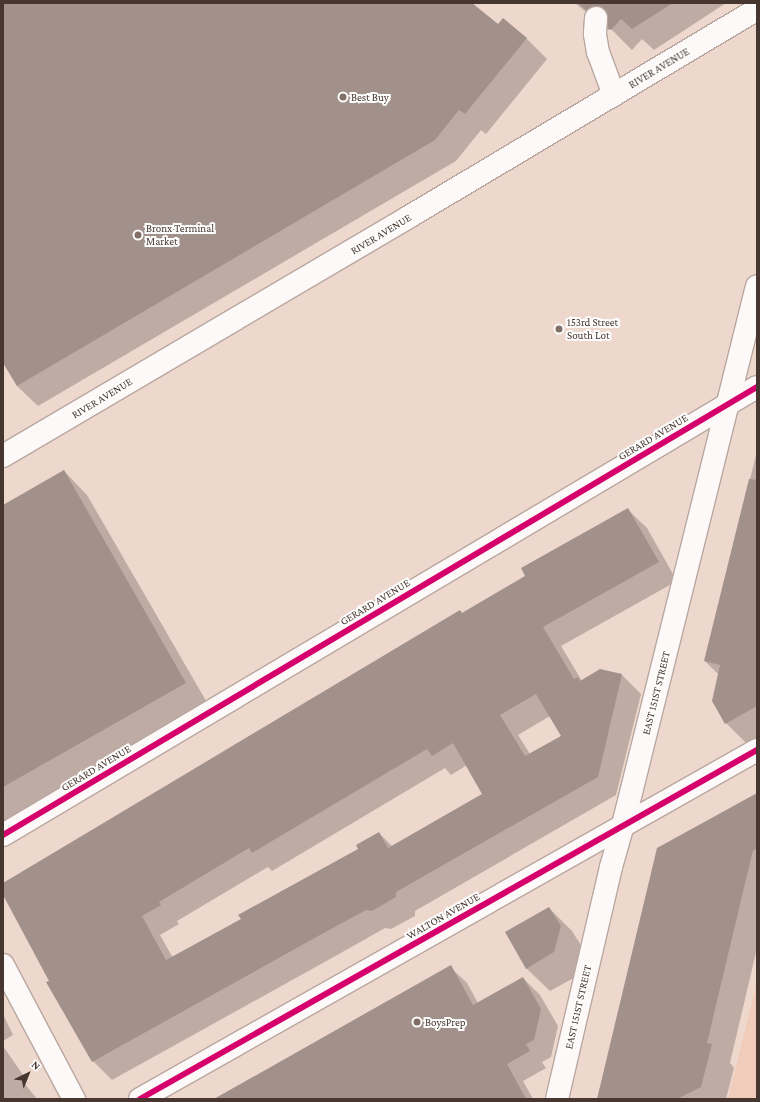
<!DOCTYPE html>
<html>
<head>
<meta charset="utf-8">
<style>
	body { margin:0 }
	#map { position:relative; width:760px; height:1102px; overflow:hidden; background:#eed7cd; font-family:"Crimson Pro",serif }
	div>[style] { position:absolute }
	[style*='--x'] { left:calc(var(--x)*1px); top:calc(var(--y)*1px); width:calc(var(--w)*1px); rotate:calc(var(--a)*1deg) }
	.built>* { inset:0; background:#f1ccbb }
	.shadow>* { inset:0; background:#0003 }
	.building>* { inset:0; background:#a2908b }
	.roads { filter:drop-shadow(1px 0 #b8a79f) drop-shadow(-1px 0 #b8a79f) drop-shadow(0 1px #b8a79f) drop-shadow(0 -1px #b8a79f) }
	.minor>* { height:22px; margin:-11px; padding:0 11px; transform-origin:11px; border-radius:11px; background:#fcf9f8 }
	.major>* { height:22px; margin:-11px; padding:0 11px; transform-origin:11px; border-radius:11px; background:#fcf9f8 }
	.cycleway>* { height:6px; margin:-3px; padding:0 3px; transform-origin:3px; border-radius:3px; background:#d6006c }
	.dots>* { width:11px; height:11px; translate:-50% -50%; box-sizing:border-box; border:2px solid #fdfdfd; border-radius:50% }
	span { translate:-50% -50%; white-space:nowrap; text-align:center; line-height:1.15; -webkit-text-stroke:4px #fdfdfd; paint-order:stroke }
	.street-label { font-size:11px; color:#47362f }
	.poi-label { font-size:11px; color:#47362f }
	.left { translate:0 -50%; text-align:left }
	.frame { position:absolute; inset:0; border:4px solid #47362f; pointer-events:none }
	.north { position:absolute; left:8px; top:1054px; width:40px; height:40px; -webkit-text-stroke:3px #fdfdfd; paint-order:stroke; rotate:43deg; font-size:11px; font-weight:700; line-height:16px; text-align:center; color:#47362f }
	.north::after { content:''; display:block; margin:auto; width:14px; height:18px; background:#47362f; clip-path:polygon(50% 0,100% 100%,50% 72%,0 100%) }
</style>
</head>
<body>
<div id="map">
	<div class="built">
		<i style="clip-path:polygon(757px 982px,757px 1099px,728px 1099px)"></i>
	</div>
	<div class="shadow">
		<i style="clip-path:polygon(3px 3px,471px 3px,499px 26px,526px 38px,547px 59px,486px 134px,481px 130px,456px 161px,38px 406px,17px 386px,3px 361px)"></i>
		<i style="clip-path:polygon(575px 3px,726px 3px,654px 50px,642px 39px,632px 50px,611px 29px,608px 30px)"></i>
		<i style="clip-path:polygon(757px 451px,757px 742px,749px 746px,726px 723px,719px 675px,705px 661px)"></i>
		<i style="clip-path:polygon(64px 471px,87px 495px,209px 706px,3px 824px,3px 506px)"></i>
		<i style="clip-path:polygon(evenodd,628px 510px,647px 528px,677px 581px,561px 646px,582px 681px,600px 670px,622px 675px,641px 694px,616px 795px,415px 911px,415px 916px,391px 929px,385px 928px,339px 954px,112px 1080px,93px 1061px,3px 892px,3px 884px,460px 611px,463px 614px,527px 577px,628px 510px,550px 716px,562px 736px,530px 754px,518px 735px,550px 716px,628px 510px,467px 765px,484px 794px,392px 846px,379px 833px,360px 849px,242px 920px,173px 958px,160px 935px,179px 924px,177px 921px,268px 867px,272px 871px,445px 768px,451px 775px,467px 765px)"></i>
		<i style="clip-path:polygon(757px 794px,757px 948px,730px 1063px,734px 1068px,726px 1099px,598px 1099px)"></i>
		<i style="clip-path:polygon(549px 908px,572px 931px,584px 950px,577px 976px,550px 991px,526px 968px)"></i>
		<i style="clip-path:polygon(450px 967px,467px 983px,478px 1003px,523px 978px,540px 995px,558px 1026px,551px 1057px,542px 1062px,546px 1068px,523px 1081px,533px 1099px,214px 1099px)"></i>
		<i style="clip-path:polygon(3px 1014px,13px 1035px,3px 1041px)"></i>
		<i style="clip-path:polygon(3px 1046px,23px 1075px,20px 1078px,37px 1099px,3px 1099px)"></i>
	</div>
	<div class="building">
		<i style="clip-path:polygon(3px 3px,472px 3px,498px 24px,503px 18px,527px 38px,465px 114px,459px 110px,435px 140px,17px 386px,3px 363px)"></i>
		<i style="clip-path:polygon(578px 3px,673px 3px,632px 29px,621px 19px,611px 30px,608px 28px,607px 13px,603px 8px,596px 6px,586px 10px)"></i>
		<i style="clip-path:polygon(64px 470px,186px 683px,3px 787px,3px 505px)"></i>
		<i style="clip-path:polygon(749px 479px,757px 480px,757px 706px,725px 724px,712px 701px,720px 665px,704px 661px)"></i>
		<i style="clip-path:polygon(evenodd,628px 508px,659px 562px,543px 627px,574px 679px,578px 677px,580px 681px,600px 669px,622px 674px,598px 777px,396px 892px,396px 897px,372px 911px,366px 910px,320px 935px,92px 1062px,46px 982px,49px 981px,3px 895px,3px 883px,460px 610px,462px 613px,525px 576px,521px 568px,628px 508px,536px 694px,561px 736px,525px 756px,500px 715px,536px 694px,628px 508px,453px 743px,482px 794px,388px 848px,379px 832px,356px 845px,358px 849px,238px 915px,241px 919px,166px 960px,142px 916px,161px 905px,159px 902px,249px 848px,252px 853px,427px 749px,432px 756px,453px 743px)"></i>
		<i style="clip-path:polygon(757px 793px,757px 849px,753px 850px,707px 1043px,712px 1044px,701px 1087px,677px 1099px,597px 1099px,657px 848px)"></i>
		<i style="clip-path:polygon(549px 907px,561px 926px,554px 952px,526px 969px,505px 932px)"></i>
		<i style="clip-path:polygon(451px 965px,473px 1005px,523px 977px,541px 1009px,534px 1040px,526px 1044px,530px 1051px,507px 1064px,526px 1099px,214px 1099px)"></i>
	</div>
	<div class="roads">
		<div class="minor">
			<i style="--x:596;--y:18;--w:16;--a:94"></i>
			<i style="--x:595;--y:34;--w:18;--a:81"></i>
			<i style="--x:598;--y:52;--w:46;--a:69.6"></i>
			<i style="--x:3;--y:835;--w:877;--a:-30.72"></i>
			<i style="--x:3;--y:965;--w:152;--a:62.1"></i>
			<i style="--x:140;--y:1099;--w:709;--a:-29.49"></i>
			<i style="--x:557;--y:1099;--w:238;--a:-76.9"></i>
			<i style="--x:611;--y:867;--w:44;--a:-74.1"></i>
			<i style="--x:623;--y:825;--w:555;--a:-76.04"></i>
		</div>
		<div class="major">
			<i style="--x:3;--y:456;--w:469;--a:-30.5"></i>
			<i style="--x:407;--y:218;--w:408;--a:-30.8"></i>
		</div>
	</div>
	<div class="cycleway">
		<i style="--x:3;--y:835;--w:877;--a:-30.72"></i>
		<i style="--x:140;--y:1099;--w:709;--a:-29.49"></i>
	</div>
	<div class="dots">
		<i style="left:343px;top:97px;background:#816e66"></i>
		<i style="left:138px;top:235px;background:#816e66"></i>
		<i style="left:559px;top:329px;background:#816e66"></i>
		<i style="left:417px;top:1022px;background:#816e66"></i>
	</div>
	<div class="street-label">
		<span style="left:659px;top:68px;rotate:-31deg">RIVER AVENUE</span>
		<span style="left:381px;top:234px;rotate:-31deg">RIVER AVENUE</span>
		<span style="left:102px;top:398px;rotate:-31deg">RIVER AVENUE</span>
		<span style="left:653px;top:437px;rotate:-31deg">GERARD AVENUE</span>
		<span style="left:375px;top:602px;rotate:-31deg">GERARD AVENUE</span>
		<span style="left:656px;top:693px;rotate:-76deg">EAST 151ST STREET</span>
		<span style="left:96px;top:768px;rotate:-31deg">GERARD AVENUE</span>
		<span style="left:443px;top:916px;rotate:-30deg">WALTON AVENUE</span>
		<span style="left:578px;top:1007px;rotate:-77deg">EAST 151ST STREET</span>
	</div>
	<div class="poi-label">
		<span class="left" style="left:351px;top:97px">Best Buy</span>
		<span class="left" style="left:146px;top:235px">Bronx Terminal<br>Market</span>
		<span class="left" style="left:567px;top:329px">153rd Street<br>South Lot</span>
		<span class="left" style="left:425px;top:1022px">BoysPrep</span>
	</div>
	<div class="frame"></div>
	<div class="north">N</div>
</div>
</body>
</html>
